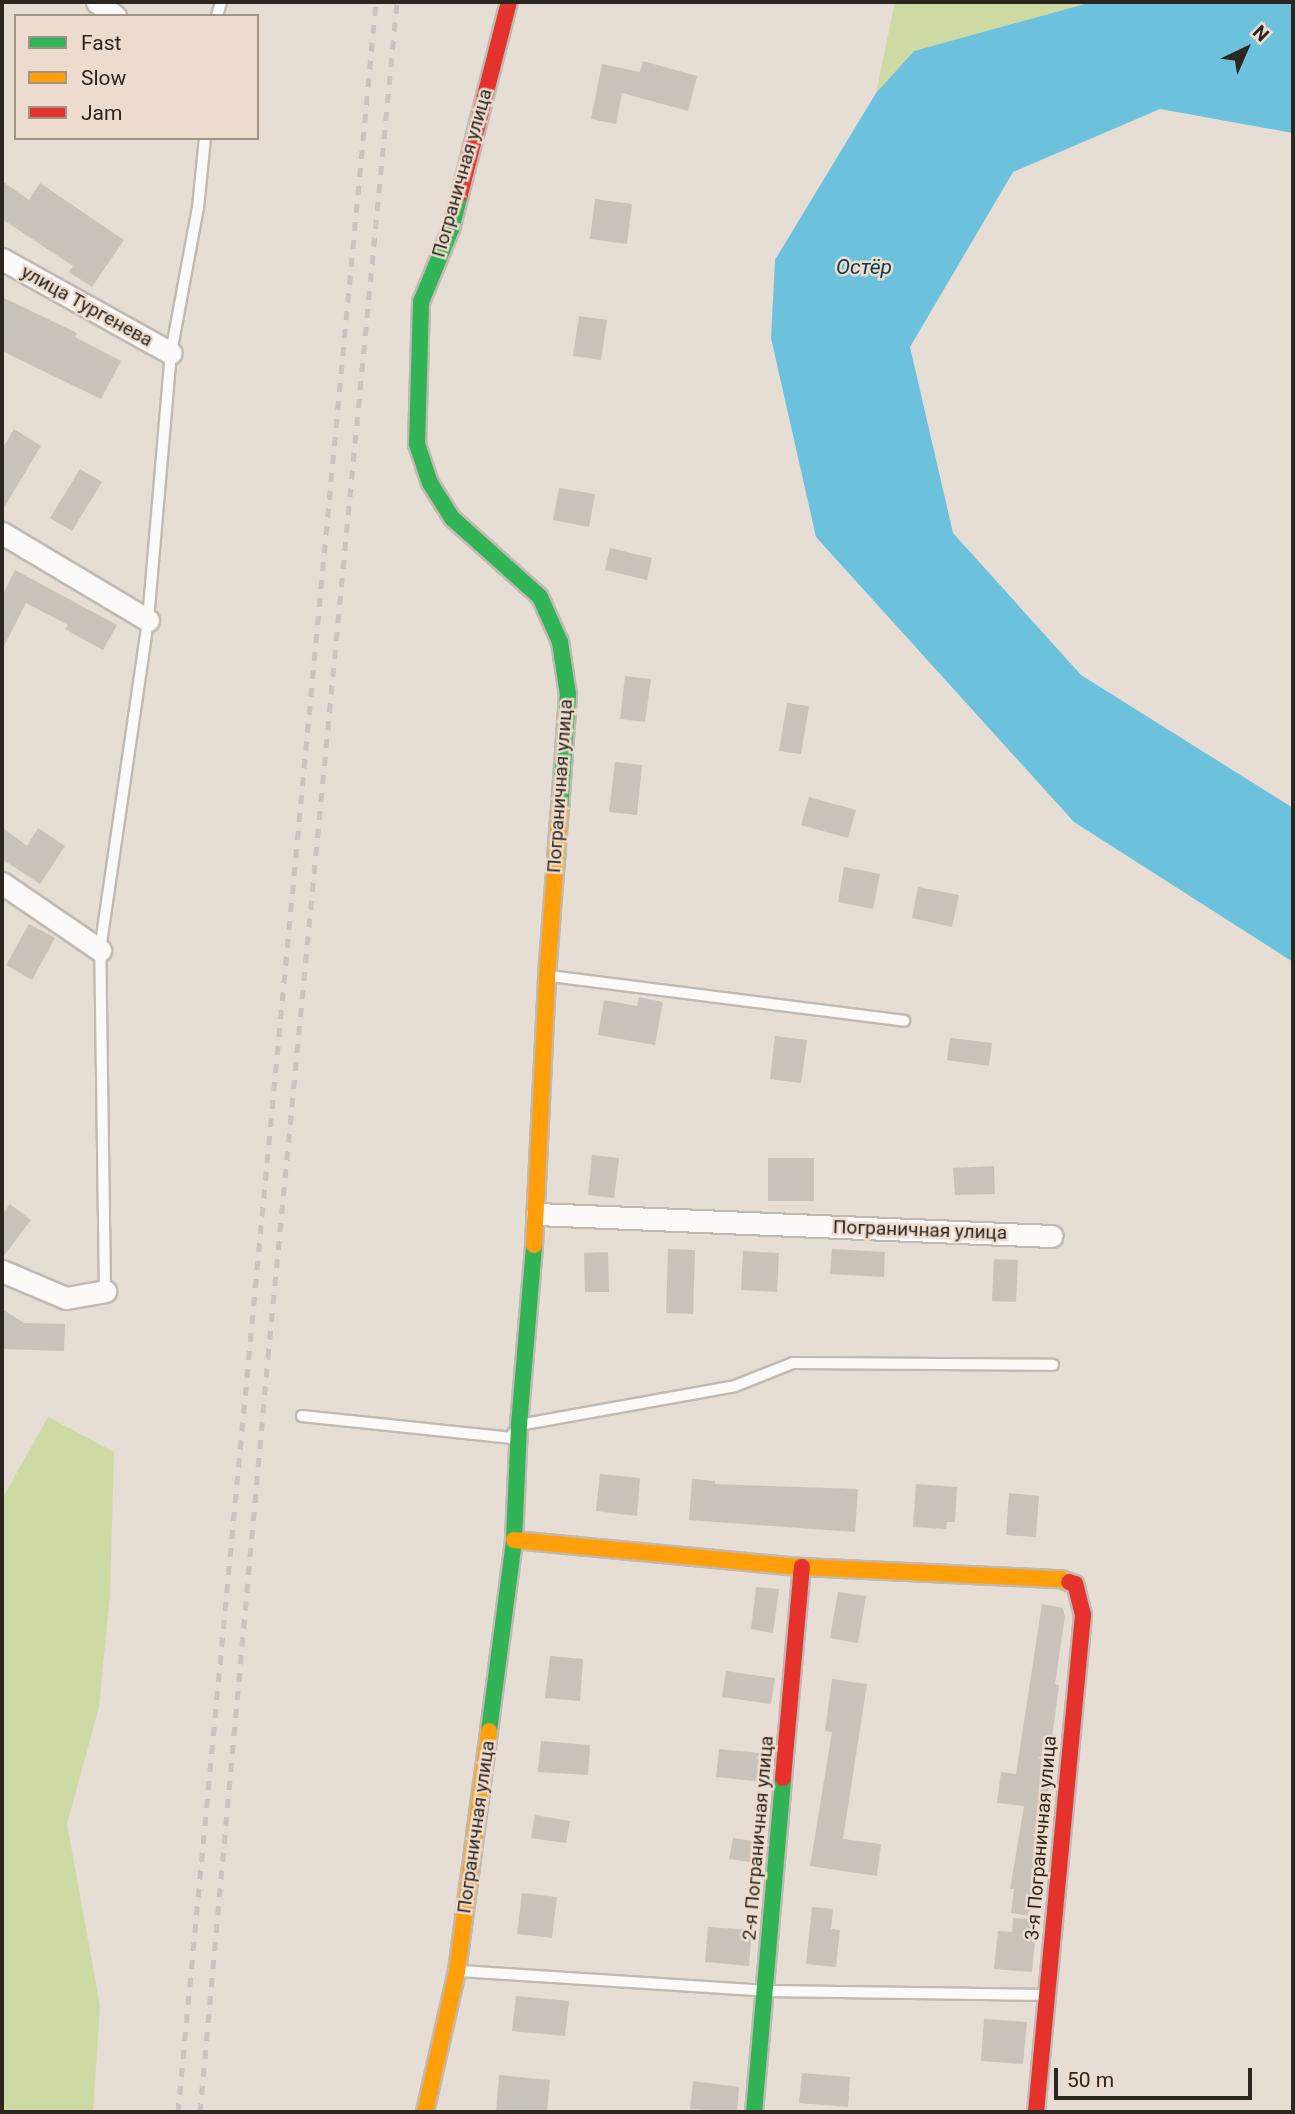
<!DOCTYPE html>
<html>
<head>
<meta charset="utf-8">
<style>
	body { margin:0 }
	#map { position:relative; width:1295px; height:2114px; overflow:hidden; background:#e6ddd4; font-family:Roboto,sans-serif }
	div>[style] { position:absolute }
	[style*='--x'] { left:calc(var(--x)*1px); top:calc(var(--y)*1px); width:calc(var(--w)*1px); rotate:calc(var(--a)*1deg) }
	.green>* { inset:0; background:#cedaa4 }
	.water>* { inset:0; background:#6cc2dc }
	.building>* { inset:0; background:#c9c2bb }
	.roads { filter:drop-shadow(2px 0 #c1bab3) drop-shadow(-2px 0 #c1bab3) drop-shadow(0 2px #c1bab3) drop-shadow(0 -2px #c1bab3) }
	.lane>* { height:10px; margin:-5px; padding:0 5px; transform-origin:5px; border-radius:5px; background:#fbfaf9 }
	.street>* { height:21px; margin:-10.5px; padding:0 10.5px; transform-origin:10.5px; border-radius:10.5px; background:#fbfaf9 }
	.fast>* { height:16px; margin:-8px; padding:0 8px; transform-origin:8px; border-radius:8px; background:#30b455 }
	.slow>* { height:16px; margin:-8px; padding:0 8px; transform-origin:8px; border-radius:8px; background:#ff9f0a }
	.jam>* { height:16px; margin:-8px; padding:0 8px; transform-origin:8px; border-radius:8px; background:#e5322d }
	.rail>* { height:5px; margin-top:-2.5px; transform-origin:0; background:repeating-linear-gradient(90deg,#c7c4c1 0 9px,transparent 0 18px) }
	span { translate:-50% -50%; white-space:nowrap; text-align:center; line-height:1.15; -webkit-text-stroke:5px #eddccd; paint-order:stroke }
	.street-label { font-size:19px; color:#2c2620 }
	.water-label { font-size:21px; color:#043d4e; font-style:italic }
	.frame { position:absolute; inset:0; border:4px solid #2c2620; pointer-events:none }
	.legend { position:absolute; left:14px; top:14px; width:245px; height:126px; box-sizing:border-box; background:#eddccd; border:2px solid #a09388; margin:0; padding:9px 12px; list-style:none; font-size:21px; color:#2c2620 }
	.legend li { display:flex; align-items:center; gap:14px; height:35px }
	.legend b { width:35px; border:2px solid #a09388 }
	.north { position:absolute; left:1211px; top:14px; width:70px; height:70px; -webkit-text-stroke:5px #eddccd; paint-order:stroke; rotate:44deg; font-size:19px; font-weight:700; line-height:28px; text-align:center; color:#2c2620 }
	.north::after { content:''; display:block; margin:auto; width:24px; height:32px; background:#2c2620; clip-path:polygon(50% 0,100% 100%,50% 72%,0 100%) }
	.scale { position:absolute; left:1054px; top:2068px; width:198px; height:32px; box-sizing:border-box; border:4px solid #2c2620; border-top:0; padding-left:9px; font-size:21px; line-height:24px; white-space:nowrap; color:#2c2620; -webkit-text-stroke:5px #eddccd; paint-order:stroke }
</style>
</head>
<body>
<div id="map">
	<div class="green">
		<i style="clip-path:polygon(895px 2px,1092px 2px,914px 51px,876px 93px)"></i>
		<i style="clip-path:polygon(48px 1417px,114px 1452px,110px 1594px,99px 1707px,67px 1824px,100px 2006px,93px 2112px,2px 2112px,2px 1499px)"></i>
	</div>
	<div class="water">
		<i style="clip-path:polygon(1092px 2px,1293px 2px,1293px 133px,1160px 109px,1013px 172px,910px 347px,953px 533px,1081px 675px,1293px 808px,1293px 962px,1074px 822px,816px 537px,771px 338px,775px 260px,876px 93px,914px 51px)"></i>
	</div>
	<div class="building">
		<i style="clip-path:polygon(643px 61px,697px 76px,688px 111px,622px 93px,616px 124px,591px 119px,602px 64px,640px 72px)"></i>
		<i style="clip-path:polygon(2px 181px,29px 200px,40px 183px,124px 240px,92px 287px,69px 272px,73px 266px,2px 219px)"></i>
		<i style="clip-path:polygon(595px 199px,632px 204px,627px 244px,590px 239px)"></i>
		<i style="clip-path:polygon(2px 297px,77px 333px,75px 337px,121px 361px,101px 399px,2px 351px)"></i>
		<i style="clip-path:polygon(579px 316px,607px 320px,601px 360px,573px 356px)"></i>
		<i style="clip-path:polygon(14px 429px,41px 446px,2px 511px,2px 449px)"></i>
		<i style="clip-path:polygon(80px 469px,102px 482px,72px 531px,50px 518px)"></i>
		<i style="clip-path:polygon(559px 488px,595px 494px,589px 527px,553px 520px)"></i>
		<i style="clip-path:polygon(610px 548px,652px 558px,647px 580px,605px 570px)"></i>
		<i style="clip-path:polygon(15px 570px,117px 625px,103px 650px,65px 629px,68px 625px,26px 603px,2px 650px,2px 596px)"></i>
		<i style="clip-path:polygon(625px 676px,651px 679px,645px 722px,620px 719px)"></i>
		<i style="clip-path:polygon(787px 703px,809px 706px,801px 754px,779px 751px)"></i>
		<i style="clip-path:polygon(615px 762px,642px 765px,637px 815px,609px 812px)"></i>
		<i style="clip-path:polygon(809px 797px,856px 810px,848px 838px,801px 825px)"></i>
		<i style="clip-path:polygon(2px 827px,27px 846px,38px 828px,65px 846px,40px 884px,2px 859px)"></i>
		<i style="clip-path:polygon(844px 867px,880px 874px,873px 909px,838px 902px)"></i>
		<i style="clip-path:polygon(918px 887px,959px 895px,952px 927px,912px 918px)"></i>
		<i style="clip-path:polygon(29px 924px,55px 938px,32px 980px,6px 965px)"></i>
		<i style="clip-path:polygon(639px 997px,663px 1002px,655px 1045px,598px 1035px,604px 1000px,637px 1006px)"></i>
		<i style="clip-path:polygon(775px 1036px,807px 1040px,801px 1083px,770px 1079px)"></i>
		<i style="clip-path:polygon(950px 1038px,992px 1043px,989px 1066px,947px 1060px)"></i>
		<i style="clip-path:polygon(592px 1155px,619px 1158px,614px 1198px,588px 1195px)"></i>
		<i style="clip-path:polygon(768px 1158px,814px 1158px,814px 1201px,768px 1201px)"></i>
		<i style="clip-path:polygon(994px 1166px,995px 1194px,955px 1195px,953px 1168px)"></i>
		<i style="clip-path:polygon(10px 1204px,31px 1220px,2px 1258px,2px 1215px)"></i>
		<i style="clip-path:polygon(668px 1249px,695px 1250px,693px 1314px,666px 1313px)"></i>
		<i style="clip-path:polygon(832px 1249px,885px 1252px,884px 1277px,830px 1274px)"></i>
		<i style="clip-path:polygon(743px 1251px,779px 1253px,777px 1292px,741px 1290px)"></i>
		<i style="clip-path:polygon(608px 1252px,609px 1292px,585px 1292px,584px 1253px)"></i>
		<i style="clip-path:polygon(994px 1259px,1018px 1260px,1016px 1302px,992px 1301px)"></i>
		<i style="clip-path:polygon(2px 1309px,24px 1323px,65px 1324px,64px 1351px,2px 1349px)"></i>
		<i style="clip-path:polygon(600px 1474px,640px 1478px,637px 1516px,596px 1511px)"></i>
		<i style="clip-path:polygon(692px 1479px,715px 1481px,715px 1484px,858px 1489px,855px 1532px,689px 1520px)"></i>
		<i style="clip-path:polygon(916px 1484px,957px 1487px,955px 1522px,947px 1522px,946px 1529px,913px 1527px)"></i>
		<i style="clip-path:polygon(1009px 1493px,1039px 1496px,1036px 1537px,1006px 1535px)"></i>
		<i style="clip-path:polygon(756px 1587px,779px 1589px,773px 1633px,751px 1629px)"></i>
		<i style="clip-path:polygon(838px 1592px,866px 1596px,858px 1643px,830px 1638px)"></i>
		<i style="clip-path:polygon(1042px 1604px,1063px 1608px,1065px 1616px,1055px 1684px,1059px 1685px,1047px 1778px,1050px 1778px,1029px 1916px,1011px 1913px,1014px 1889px,1010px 1889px,1024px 1806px,997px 1803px,1001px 1772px,1016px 1774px)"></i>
		<i style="clip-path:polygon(550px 1656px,583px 1659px,580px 1701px,545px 1698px)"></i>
		<i style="clip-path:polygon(726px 1671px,775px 1678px,771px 1704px,722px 1697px)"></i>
		<i style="clip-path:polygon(832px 1679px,867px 1684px,843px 1839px,881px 1844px,877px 1876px,810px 1866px,832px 1732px,825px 1731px)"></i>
		<i style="clip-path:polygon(541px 1741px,590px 1745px,588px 1775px,538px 1772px)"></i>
		<i style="clip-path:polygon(719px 1749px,768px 1754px,765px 1782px,716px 1777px)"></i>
		<i style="clip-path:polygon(535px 1815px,570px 1821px,566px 1843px,531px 1838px)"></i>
		<i style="clip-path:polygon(733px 1838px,760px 1842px,757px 1863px,729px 1859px)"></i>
		<i style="clip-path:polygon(522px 1893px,557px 1897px,552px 1938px,517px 1934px)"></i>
		<i style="clip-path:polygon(812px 1907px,833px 1909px,831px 1929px,840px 1930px,836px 1967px,806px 1964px)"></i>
		<i style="clip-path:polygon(1013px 1918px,1037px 1919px,1032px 1972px,994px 1969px,998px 1931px,1012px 1932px)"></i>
		<i style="clip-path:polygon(708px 1927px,752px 1930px,749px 1966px,705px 1962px)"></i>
		<i style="clip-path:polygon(516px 1996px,569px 2001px,565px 2036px,512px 2031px)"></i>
		<i style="clip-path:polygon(984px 2019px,1027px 2022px,1023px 2064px,981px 2061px)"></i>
		<i style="clip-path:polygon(802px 2073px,850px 2077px,848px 2107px,799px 2103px)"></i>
		<i style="clip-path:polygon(499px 2075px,550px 2080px,547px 2112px,496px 2111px)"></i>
		<i style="clip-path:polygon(693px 2081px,739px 2087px,737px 2112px,690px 2109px)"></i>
	</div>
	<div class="roads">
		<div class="lane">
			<i style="--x:217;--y:16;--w:15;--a:-74"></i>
			<i style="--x:550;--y:976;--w:357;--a:7.2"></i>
			<i style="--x:105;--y:1291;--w:341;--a:-90.8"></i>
			<i style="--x:100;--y:950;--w:333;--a:-81.7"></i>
			<i style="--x:148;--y:620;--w:268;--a:-85.1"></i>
			<i style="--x:171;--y:353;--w:147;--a:-79.5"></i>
			<i style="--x:198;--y:208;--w:70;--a:-84.3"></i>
			<i style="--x:302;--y:1416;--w:209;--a:6"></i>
			<i style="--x:510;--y:1438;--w:16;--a:-55"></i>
			<i style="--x:519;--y:1425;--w:219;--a:-10.2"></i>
			<i style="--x:735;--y:1386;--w:62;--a:-21.6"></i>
			<i style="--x:793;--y:1363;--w:260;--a:0.4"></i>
			<i style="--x:460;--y:1971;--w:308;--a:3.7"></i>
			<i style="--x:767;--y:1991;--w:278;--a:0.8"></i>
		</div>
		<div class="street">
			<i style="--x:97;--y:2;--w:23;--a:38"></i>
			<i style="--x:2;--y:259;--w:193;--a:29.1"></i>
			<i style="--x:2;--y:533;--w:170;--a:30.8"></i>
			<i style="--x:2;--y:883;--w:119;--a:34.4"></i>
			<i style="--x:537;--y:1214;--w:515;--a:2.45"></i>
			<i style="--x:2;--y:1271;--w:69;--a:22.9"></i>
			<i style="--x:66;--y:1298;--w:40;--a:-10"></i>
		</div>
		<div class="fast">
			<i style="--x:460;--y:194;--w:36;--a:104"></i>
			<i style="--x:451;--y:229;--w:79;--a:112.3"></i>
			<i style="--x:421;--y:302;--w:142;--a:91.6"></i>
			<i style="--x:417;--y:444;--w:41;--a:71.6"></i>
			<i style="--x:430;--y:483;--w:41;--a:57.8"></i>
			<i style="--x:452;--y:518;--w:118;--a:41.9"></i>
			<i style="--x:540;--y:597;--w:49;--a:66"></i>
			<i style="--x:560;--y:642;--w:54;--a:81.4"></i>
			<i style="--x:568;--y:695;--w:113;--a:94"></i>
			<i style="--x:489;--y:1731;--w:193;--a:-82.5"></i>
			<i style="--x:514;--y:1540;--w:115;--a:-87.5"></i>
			<i style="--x:519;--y:1425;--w:181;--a:-85.2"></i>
			<i style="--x:754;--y:2112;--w:335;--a:-85"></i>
		</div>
		<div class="slow">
			<i style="--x:534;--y:1245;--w:269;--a:-87.2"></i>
			<i style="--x:547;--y:976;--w:169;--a:-85.6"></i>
			<i style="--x:514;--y:1540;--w:289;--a:5.4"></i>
			<i style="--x:802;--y:1567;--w:259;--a:2.7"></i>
			<i style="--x:1061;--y:1579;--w:9;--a:21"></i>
			<i style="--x:425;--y:2112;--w:145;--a:-77.2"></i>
			<i style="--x:457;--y:1971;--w:242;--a:-82.4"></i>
		</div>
		<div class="jam">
			<i style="--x:460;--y:194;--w:198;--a:-75.7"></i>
			<i style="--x:783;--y:1778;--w:212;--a:-84.9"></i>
			<i style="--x:1036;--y:2112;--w:499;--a:-84.6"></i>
			<i style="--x:1083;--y:1615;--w:32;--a:-104"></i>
			<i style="--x:1075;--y:1584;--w:6;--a:-162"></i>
		</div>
	</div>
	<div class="rail">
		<i style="--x:178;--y:2112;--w:2119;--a:-84.64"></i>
		<i style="--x:200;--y:2112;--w:758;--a:-84.85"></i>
		<i style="--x:268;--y:1357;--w:1361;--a:-84.56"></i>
	</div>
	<div class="street-label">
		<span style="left:462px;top:173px;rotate:-74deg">Пограничная улица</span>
		<span style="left:87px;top:306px;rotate:29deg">улица Тургенева</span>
		<span style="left:560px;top:786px;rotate:-86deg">Пограничная улица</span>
		<span style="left:920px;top:1230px;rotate:2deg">Пограничная улица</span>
		<span style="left:476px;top:1827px;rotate:-82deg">Пограничная улица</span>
		<span style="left:758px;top:1838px;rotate:-85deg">2-я Пограничная улица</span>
		<span style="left:1041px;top:1838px;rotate:-85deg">3-я Пограничная улица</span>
	</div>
	<div class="water-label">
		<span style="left:864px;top:267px">Остёр</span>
	</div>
	<div class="frame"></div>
	<ul class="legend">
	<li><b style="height:9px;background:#30b455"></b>Fast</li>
	<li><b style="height:9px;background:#ff9f0a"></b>Slow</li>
	<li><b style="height:9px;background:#e5322d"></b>Jam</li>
	</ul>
	<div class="north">N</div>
	<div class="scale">50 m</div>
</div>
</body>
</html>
